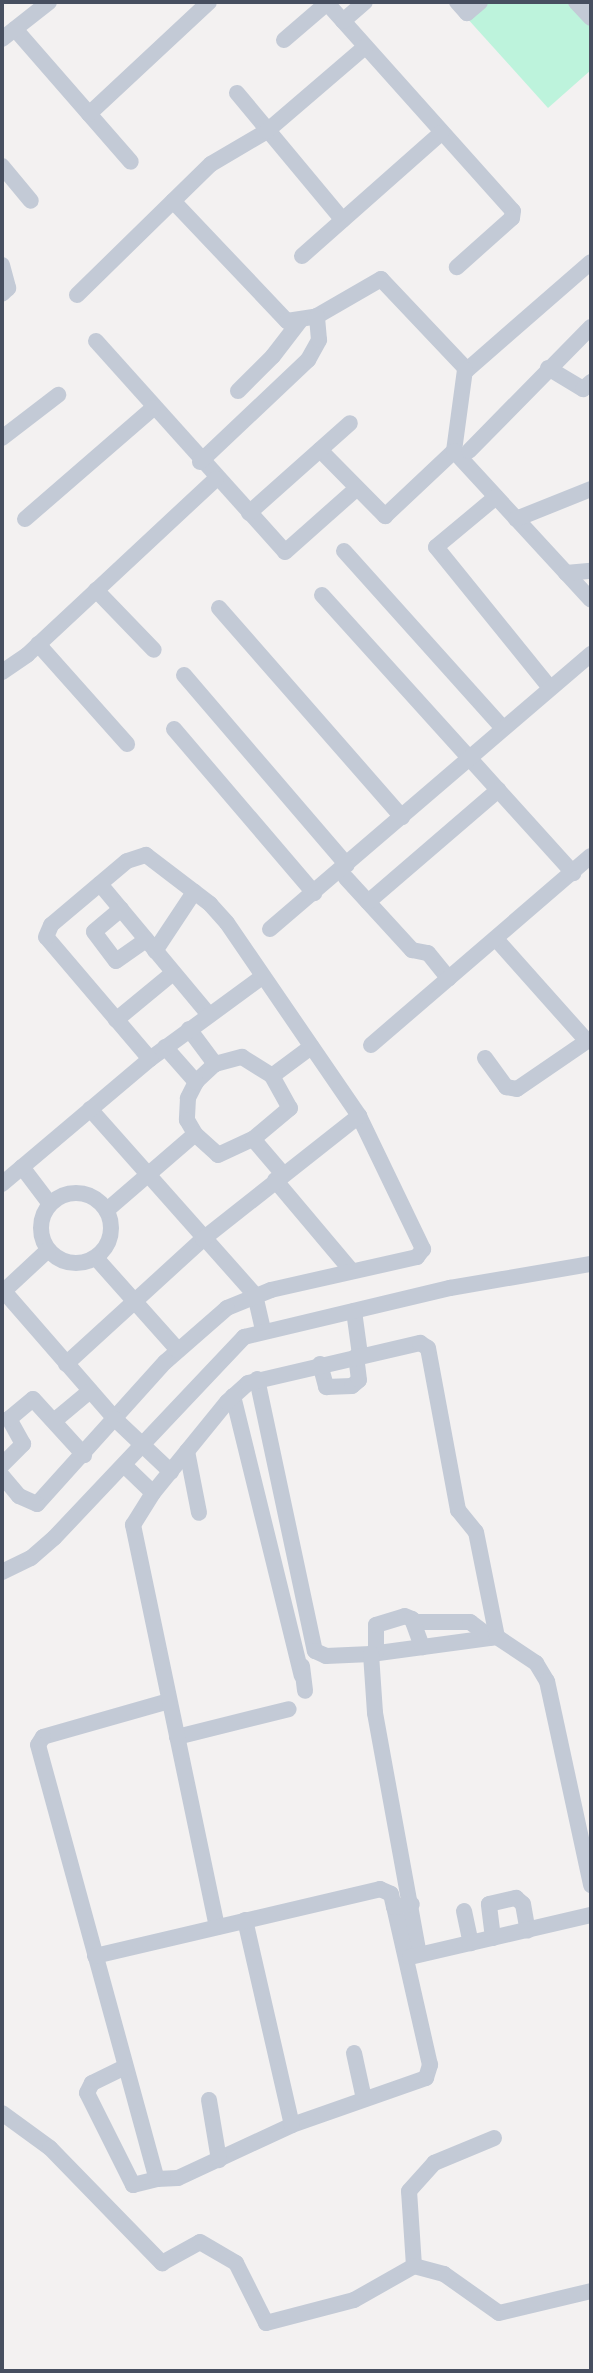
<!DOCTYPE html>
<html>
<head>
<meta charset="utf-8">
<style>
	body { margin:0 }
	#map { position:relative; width:593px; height:2373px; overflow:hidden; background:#f3f1f1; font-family:Lato,sans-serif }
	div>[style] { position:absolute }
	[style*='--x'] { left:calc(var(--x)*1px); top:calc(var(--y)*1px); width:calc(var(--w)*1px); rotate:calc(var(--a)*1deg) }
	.green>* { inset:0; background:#bdf3dc }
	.street>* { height:16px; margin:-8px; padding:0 8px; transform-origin:8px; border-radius:8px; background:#c3cad6 }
	.street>.ring { margin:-8px; padding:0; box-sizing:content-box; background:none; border:16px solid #c3cad6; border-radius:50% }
	span { translate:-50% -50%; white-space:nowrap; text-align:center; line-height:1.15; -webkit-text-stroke:5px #fff; paint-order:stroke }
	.frame { position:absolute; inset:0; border:4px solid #474f60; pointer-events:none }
</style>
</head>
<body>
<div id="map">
	<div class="green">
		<i style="clip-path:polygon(483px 2px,574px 2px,591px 22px,591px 70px,548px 108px,466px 17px)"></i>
	</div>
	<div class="street">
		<i style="--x:326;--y:2;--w:280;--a:48.2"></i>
		<i style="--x:513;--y:211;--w:7;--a:98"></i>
		<i style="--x:512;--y:218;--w:74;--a:138.3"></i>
		<i style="--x:457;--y:2;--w:15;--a:48"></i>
		<i style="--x:467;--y:13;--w:17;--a:-40"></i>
		<i style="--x:576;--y:2;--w:22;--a:47"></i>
		<i style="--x:343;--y:21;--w:29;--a:-41"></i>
		<i style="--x:15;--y:29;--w:176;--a:48.9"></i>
		<i style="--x:2;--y:39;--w:60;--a:-38.2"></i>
		<i style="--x:284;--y:40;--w:57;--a:-40.7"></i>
		<i style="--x:237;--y:93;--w:165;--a:50.2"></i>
		<i style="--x:89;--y:114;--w:164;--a:-43"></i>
		<i style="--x:2;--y:166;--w:45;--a:50.4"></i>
		<i style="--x:173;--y:201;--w:166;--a:46.5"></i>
		<i style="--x:287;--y:321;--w:30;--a:-9"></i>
		<i style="--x:317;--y:316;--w:74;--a:-30"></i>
		<i style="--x:381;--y:279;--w:125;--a:46.6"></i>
		<i style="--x:467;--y:370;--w:164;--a:-41.1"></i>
		<i style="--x:302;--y:256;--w:186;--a:-41.5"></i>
		<i style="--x:2;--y:265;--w:24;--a:75"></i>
		<i style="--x:8;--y:288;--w:8;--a:135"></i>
		<i style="--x:77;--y:295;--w:187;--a:-44.4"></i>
		<i style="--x:211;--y:164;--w:65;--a:-30.5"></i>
		<i style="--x:267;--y:131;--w:129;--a:-40.6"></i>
		<i style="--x:96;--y:341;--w:283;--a:48.1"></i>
		<i style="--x:285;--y:552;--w:95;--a:-41.6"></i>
		<i style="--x:548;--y:368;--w:41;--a:31"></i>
		<i style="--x:583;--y:389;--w:11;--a:-41"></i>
		<i style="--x:238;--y:391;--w:49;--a:-45"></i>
		<i style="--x:273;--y:356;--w:44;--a:-52.4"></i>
		<i style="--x:2;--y:438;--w:71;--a:-37.5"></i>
		<i style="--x:320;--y:450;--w:93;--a:45.4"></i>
		<i style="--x:385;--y:516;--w:95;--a:-43.3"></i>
		<i style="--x:454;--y:451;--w:82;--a:-82.3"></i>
		<i style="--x:454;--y:451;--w:202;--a:47.4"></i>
		<i style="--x:469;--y:451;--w:174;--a:-45.5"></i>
		<i style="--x:200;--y:462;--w:149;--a:-43.4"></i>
		<i style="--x:308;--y:360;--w:23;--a:-61"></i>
		<i style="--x:319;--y:340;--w:24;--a:-95"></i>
		<i style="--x:496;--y:497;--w:78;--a:140.2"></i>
		<i style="--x:436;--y:547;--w:181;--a:51"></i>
		<i style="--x:249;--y:513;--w:135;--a:-41.7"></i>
		<i style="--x:25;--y:519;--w:169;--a:-40.9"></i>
		<i style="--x:516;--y:519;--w:81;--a:-21.8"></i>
		<i style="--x:344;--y:551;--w:238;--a:48.1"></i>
		<i style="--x:566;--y:573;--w:25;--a:-5"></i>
		<i style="--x:96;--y:590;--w:83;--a:46"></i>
		<i style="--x:322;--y:595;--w:375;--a:47.9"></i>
		<i style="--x:219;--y:608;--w:278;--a:48.8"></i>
		<i style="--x:38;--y:644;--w:134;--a:48.3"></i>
		<i style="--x:2;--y:672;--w:30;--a:-34"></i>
		<i style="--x:27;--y:655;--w:258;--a:-43"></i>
		<i style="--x:184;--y:675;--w:250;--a:49.4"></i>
		<i style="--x:174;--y:729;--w:216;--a:49.5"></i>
		<i style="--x:346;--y:878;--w:98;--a:47.5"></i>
		<i style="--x:412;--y:950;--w:16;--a:11"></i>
		<i style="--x:428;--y:953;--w:33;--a:51"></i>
		<i style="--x:100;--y:884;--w:170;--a:50.2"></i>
		<i style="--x:368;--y:902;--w:172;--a:-40.7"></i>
		<i style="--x:121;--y:909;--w:35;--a:140"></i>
		<i style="--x:94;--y:932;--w:36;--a:53"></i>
		<i style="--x:116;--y:961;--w:37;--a:-35"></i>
		<i style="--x:270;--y:929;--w:423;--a:-40.6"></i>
		<i style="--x:496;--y:939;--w:137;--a:48.3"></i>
		<i style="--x:587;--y:1041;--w:4;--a:-27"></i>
		<i style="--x:155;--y:951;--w:71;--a:-56.5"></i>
		<i style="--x:116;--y:1020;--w:74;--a:-39.5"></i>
		<i style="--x:189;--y:1029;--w:44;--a:53.4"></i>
		<i style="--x:215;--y:1064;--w:26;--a:137"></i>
		<i style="--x:196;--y:1082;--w:18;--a:117"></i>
		<i style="--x:188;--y:1098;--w:22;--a:93"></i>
		<i style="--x:187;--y:1120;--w:16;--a:60"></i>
		<i style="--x:195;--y:1134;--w:31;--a:42"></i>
		<i style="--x:218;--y:1155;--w:38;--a:-25"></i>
		<i style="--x:371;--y:1045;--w:290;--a:-40.7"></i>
		<i style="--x:165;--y:1047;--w:47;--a:48.5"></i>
		<i style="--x:485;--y:1058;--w:36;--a:54"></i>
		<i style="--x:506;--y:1087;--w:11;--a:10"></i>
		<i style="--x:517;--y:1089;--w:85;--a:-34.4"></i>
		<i style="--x:150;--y:1059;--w:139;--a:-36.2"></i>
		<i style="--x:215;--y:1064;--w:28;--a:-15"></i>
		<i style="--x:242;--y:1057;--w:36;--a:32"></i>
		<i style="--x:272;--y:1076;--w:49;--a:-36.6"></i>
		<i style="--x:272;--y:1076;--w:37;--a:61"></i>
		<i style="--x:290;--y:1108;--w:48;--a:140"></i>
		<i style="--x:253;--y:1139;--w:46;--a:49.4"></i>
		<i style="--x:90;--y:1109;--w:249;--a:48.4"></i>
		<i style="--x:255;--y:1295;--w:36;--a:77"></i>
		<i style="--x:22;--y:1167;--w:46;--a:52.9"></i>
		<i style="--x:275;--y:1180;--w:116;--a:49.9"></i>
		<i style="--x:2;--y:1184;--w:194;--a:-40.2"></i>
		<i style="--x:150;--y:1059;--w:160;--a:-130.4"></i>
		<i style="--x:46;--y:937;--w:13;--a:-67"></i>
		<i style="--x:51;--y:925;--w:99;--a:-40.1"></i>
		<i style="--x:127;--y:861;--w:20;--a:-18"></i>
		<i style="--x:146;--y:855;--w:81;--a:37.4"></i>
		<i style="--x:210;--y:904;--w:25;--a:48"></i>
		<i style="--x:227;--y:923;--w:234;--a:55.6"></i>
		<i style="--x:359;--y:1116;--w:148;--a:64.3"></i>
		<i style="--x:423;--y:1249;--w:10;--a:127"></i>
		<i style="--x:417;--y:1257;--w:150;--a:167.3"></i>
		<i style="--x:271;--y:1290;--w:48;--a:157.8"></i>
		<i style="--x:227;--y:1308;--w:82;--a:138.9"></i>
		<i style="--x:165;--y:1362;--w:191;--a:132"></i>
		<i style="--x:37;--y:1504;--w:20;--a:-156"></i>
		<i style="--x:19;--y:1496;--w:26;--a:-130"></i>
		<i class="ring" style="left:41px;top:1193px;width:54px;height:54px"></i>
		<i style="--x:107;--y:1210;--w:116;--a:-40.8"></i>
		<i style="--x:96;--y:1258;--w:123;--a:48.3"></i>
		<i style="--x:2;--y:1289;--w:172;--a:49"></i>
		<i style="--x:115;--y:1419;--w:77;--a:43.4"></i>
		<i style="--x:4;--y:1291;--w:60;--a:-43"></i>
		<i style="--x:354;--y:1311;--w:44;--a:82.2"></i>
		<i style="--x:66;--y:1364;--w:185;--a:-42.4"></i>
		<i style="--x:203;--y:1239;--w:199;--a:-38.3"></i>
		<i style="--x:320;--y:1364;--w:24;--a:75"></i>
		<i style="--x:326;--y:1387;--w:26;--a:-2"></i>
		<i style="--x:352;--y:1386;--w:9;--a:-41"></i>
		<i style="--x:359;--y:1380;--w:24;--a:-97"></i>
		<i style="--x:257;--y:1379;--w:278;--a:78"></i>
		<i style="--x:315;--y:1651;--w:12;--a:24"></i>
		<i style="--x:326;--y:1656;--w:45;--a:-2.5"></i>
		<i style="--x:371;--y:1654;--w:127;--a:-7.7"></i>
		<i style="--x:233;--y:1396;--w:288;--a:76.2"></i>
		<i style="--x:54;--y:1421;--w:47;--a:-39.8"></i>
		<i style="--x:187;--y:1451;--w:63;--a:79"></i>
		<i style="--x:2;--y:1465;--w:30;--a:-45"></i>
		<i style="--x:23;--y:1444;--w:29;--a:-119"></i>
		<i style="--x:9;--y:1419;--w:31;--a:-40"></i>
		<i style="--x:33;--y:1399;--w:76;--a:47.7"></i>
		<i style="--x:124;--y:1465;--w:40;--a:44"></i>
		<i style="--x:2;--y:1572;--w:32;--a:-26"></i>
		<i style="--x:31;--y:1558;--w:30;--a:-41"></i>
		<i style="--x:54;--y:1538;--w:277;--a:-46.6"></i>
		<i style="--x:244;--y:1337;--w:212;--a:-13.4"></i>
		<i style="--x:450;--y:1288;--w:143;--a:-9.7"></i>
		<i style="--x:413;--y:1622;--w:57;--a:0"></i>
		<i style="--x:470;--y:1622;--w:26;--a:37"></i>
		<i style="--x:376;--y:1653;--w:28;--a:-90"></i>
		<i style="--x:376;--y:1625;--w:30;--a:-17"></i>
		<i style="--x:405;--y:1616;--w:8;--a:23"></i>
		<i style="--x:412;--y:1619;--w:30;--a:70"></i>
		<i style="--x:371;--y:1654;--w:59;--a:86.1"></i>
		<i style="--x:375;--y:1713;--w:245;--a:79.7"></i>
		<i style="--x:302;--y:1666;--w:25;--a:83"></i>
		<i style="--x:169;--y:1701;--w:131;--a:164.1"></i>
		<i style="--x:43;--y:1737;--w:9;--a:122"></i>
		<i style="--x:38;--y:1745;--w:450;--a:74.7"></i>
		<i style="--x:157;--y:2179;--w:21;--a:-3"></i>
		<i style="--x:178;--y:2178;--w:126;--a:-24.9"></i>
		<i style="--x:292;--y:2125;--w:142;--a:-19.3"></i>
		<i style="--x:426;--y:2078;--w:14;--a:-73"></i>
		<i style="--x:430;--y:2065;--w:162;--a:-102.8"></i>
		<i style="--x:177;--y:1737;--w:115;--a:-14"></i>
		<i style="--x:464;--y:1911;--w:33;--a:78"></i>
		<i style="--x:245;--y:1920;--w:210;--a:77.1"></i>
		<i style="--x:217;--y:1927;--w:411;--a:-101.8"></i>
		<i style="--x:133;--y:1525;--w:38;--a:-58"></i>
		<i style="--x:153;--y:1493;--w:117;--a:-50.9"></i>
		<i style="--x:227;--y:1402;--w:28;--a:-42"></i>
		<i style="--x:248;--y:1383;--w:177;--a:-13.1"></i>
		<i style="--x:420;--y:1343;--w:9;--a:32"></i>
		<i style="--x:428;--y:1348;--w:165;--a:79.5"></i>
		<i style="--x:458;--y:1510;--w:28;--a:51"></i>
		<i style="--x:476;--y:1532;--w:107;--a:78.7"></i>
		<i style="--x:497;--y:1637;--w:47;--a:33.7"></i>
		<i style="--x:536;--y:1663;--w:21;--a:59"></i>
		<i style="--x:547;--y:1681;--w:209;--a:77.8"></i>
		<i style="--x:493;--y:1938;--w:34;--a:-97"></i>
		<i style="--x:489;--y:1904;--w:28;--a:-13"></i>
		<i style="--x:516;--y:1898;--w:9;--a:41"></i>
		<i style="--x:523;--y:1904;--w:27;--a:80"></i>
		<i style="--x:95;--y:1956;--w:293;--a:-13.2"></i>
		<i style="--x:380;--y:1889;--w:12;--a:24"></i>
		<i style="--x:391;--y:1894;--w:13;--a:77"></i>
		<i style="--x:394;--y:1907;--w:18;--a:-9"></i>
		<i style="--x:410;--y:1957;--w:186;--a:-13.1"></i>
		<i style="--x:354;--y:2053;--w:47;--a:77.7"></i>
		<i style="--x:125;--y:2067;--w:37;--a:154"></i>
		<i style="--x:92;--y:2083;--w:11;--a:117"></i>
		<i style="--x:87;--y:2093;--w:103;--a:63.4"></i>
		<i style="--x:133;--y:2185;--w:25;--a:-14"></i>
		<i style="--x:209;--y:2100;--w:61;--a:80.5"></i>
		<i style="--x:2;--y:2113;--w:59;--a:36.1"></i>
		<i style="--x:50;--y:2148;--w:161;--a:45.8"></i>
		<i style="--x:162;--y:2263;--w:43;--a:-28.9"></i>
		<i style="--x:200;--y:2242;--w:42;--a:30.3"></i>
		<i style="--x:236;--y:2263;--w:67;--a:63.4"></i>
		<i style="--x:266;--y:2323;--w:91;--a:-14.6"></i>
		<i style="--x:354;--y:2300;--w:69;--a:-29.5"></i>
		<i style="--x:414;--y:2266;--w:75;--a:-93.8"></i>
		<i style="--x:409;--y:2191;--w:38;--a:-48"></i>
		<i style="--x:434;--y:2163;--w:65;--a:-22.6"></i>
		<i style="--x:414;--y:2266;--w:31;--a:15"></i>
		<i style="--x:444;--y:2274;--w:67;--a:35.3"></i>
		<i style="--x:499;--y:2313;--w:95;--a:-13.4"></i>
	</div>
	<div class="frame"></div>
</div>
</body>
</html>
